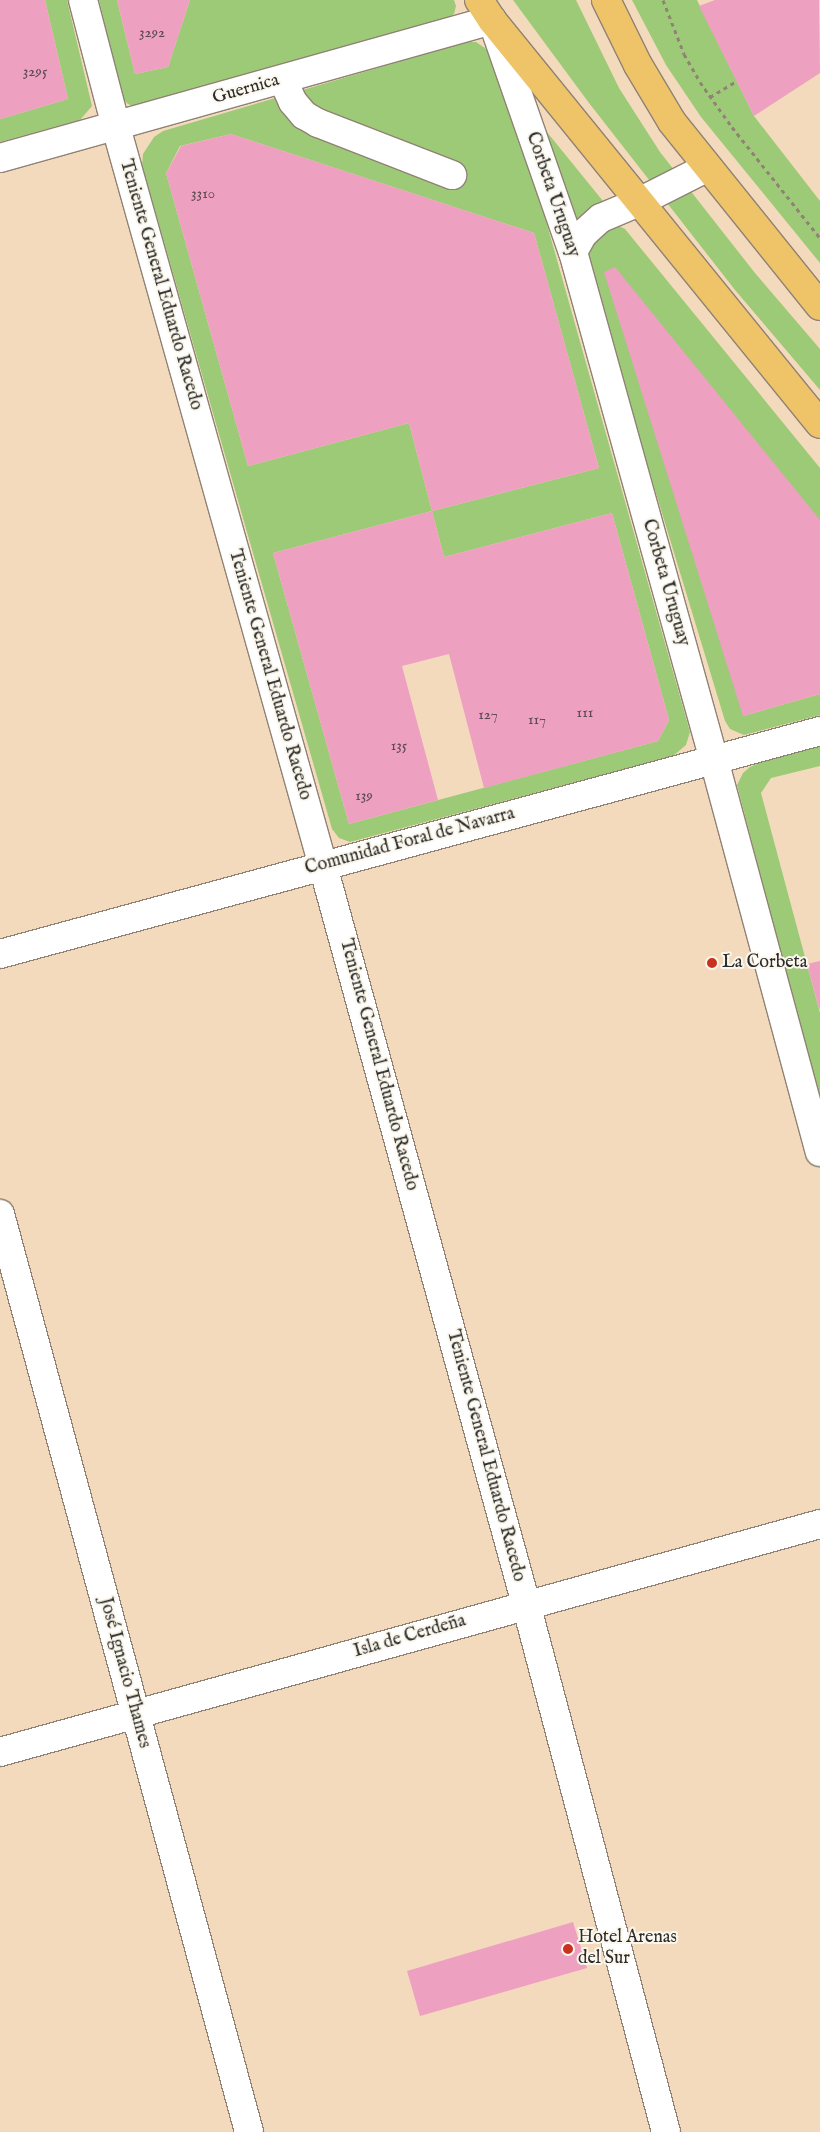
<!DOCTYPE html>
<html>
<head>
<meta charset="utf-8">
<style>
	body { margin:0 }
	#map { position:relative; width:820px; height:2132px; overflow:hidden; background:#f4dabd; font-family:"IM FELL English",serif }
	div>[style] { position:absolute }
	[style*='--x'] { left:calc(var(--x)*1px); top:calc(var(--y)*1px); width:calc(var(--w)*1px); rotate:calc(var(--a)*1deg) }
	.green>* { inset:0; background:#9dca77 }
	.building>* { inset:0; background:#eda0c0 }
	.path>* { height:3px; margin-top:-1.5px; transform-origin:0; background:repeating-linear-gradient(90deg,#908274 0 4px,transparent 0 8px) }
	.roads { filter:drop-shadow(1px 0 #908274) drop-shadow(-1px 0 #908274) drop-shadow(0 1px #908274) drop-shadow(0 -1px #908274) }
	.minor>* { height:28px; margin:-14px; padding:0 14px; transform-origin:14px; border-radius:14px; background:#fff }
	.major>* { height:28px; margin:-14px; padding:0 14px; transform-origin:14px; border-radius:14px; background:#efc469 }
	.dots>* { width:14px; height:14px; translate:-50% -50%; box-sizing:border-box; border:2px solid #fbf7ec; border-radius:50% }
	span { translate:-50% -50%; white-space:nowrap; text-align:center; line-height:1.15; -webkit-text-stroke:4px #fbf7ec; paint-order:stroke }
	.number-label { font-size:15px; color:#5c4850 }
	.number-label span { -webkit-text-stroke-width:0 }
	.street-label { font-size:18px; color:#2b2b2b }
	.poi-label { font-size:18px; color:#2b2b2b }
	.left { translate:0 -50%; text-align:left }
</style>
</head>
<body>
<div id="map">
	<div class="green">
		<i style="clip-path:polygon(45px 0,67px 0,92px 106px,80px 120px,0 142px,0 119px,68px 99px)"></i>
		<i style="clip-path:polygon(99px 0,117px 0,135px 74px,168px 67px,190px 0,454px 0,456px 6px,454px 14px,446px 19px,133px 106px,128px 104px,123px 99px)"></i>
		<i style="clip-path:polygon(513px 0,576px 0,619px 88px,660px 152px,755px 273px,820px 349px,820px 390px,735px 290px,589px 103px)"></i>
		<i style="clip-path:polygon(632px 0,697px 0,754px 116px,820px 201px,820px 263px,701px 117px,666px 65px)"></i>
		<i style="clip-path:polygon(evenodd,466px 42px,476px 42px,485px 48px,503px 76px,517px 118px,690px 732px,686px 745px,673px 756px,350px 842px,339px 838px,332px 829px,142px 165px,143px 154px,154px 137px,163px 131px,466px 42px,231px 134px,534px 233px,599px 468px,432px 511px,409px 423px,248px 466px,166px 173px,180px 146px,231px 134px,466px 42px,432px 511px,444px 557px,612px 513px,669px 720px,658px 741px,349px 824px,273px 553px,432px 511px)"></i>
		<i style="clip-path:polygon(542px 126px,607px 206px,574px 227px)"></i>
		<i style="clip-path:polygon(615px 224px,625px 229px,820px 468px,820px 520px,743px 716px,820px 694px,820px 715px,744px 735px,730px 729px,725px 721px,585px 259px,585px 253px,602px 228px)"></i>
		<i style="clip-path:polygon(820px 746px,820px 766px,771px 778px,761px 793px,820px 1013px,820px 1103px,737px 785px,743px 773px,750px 767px,764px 761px)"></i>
	</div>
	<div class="building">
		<i style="clip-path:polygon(0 0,45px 0,68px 99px,0 119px)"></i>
		<i style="clip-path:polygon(117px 0,190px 0,168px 67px,135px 74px)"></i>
		<i style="clip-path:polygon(715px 0,819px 0,820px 73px,754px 116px,699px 6px)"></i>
		<i style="clip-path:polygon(231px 134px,534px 233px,599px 468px,432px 511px,409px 423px,248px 466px,166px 173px,181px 146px)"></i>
		<i style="clip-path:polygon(615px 267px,820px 520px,820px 694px,743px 716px,604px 272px)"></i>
		<i style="clip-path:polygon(432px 511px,444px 557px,612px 513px,669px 720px,658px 741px,484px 788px,449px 654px,402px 666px,438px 800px,349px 824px,273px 553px)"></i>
		<i style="clip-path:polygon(820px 961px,820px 1009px,819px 1009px,807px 964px)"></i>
		<i style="clip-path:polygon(573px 1922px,587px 1968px,420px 2016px,407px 1971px)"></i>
	</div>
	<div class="path">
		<i style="--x:663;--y:0;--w:58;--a:68.7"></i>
		<i style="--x:684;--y:54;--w:32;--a:60"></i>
		<i style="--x:700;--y:82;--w:55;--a:54.6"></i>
		<i style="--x:732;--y:127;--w:142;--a:51.6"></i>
		<i style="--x:710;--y:97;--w:31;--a:-31"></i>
	</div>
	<div class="roads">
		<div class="minor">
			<i style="--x:83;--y:0;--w:131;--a:75.4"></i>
			<i style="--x:116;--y:127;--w:767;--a:74.35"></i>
			<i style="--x:323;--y:866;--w:765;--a:74.62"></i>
			<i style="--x:526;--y:1604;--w:546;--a:75.15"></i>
			<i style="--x:283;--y:80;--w:24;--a:66"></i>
			<i style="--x:293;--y:102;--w:17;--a:50"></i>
			<i style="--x:304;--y:115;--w:16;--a:30"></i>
			<i style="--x:318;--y:123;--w:144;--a:21.2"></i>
			<i style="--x:0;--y:158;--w:511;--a:-15.67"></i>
			<i style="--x:492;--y:20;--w:246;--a:70.8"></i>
			<i style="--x:573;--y:252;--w:527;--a:74.49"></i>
			<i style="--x:714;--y:760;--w:406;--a:74.9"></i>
			<i style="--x:573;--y:252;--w:21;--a:-61"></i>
			<i style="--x:583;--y:234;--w:24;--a:-42"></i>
			<i style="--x:601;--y:218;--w:41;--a:-22.8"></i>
			<i style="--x:639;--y:202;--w:77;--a:-26.9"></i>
			<i style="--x:0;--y:954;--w:850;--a:-15.21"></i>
			<i style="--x:0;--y:1214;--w:951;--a:74.82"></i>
			<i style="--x:0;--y:1752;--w:851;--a:-15.54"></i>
		</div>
		<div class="major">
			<i style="--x:479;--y:0;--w:24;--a:57"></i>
			<i style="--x:492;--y:20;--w:520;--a:50.93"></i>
			<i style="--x:606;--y:0;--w:72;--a:63.8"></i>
			<i style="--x:638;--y:65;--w:66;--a:59.2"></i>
			<i style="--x:672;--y:122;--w:236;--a:51.2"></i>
		</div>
	</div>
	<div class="dots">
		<i style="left:712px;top:963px;background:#c8321e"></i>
		<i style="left:568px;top:1949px;background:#c8321e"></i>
	</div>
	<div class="number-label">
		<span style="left:152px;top:33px">3292</span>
		<span style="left:35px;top:72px">3295</span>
		<span style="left:203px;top:194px">3310</span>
		<span style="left:585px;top:713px">111</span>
		<span style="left:488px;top:715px">127</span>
		<span style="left:537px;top:720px">117</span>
		<span style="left:399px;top:746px">135</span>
		<span style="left:364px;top:796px">139</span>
	</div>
	<div class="street-label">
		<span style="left:246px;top:90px;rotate:-16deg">Guernica</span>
		<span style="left:552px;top:195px;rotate:71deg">Corbeta Uruguay</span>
		<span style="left:160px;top:285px;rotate:74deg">Teniente General Eduardo Racedo</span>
		<span style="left:665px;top:583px;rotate:74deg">Corbeta Uruguay</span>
		<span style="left:269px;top:675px;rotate:74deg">Teniente General Eduardo Racedo</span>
		<span style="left:410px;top:842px;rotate:-15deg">Comunidad Foral de Navarra</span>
		<span style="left:378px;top:1065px;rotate:75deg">Teniente General Eduardo Racedo</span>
		<span style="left:485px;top:1456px;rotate:75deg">Teniente General Eduardo Racedo</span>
		<span style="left:410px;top:1637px;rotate:-16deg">Isla de Cerdeña</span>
		<span style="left:124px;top:1673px;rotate:75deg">José Ignacio Thames</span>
	</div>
	<div class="poi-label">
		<span class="left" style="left:722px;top:963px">La Corbeta</span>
		<span class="left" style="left:578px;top:1949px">Hotel Arenas<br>del Sur</span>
	</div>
</div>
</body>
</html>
